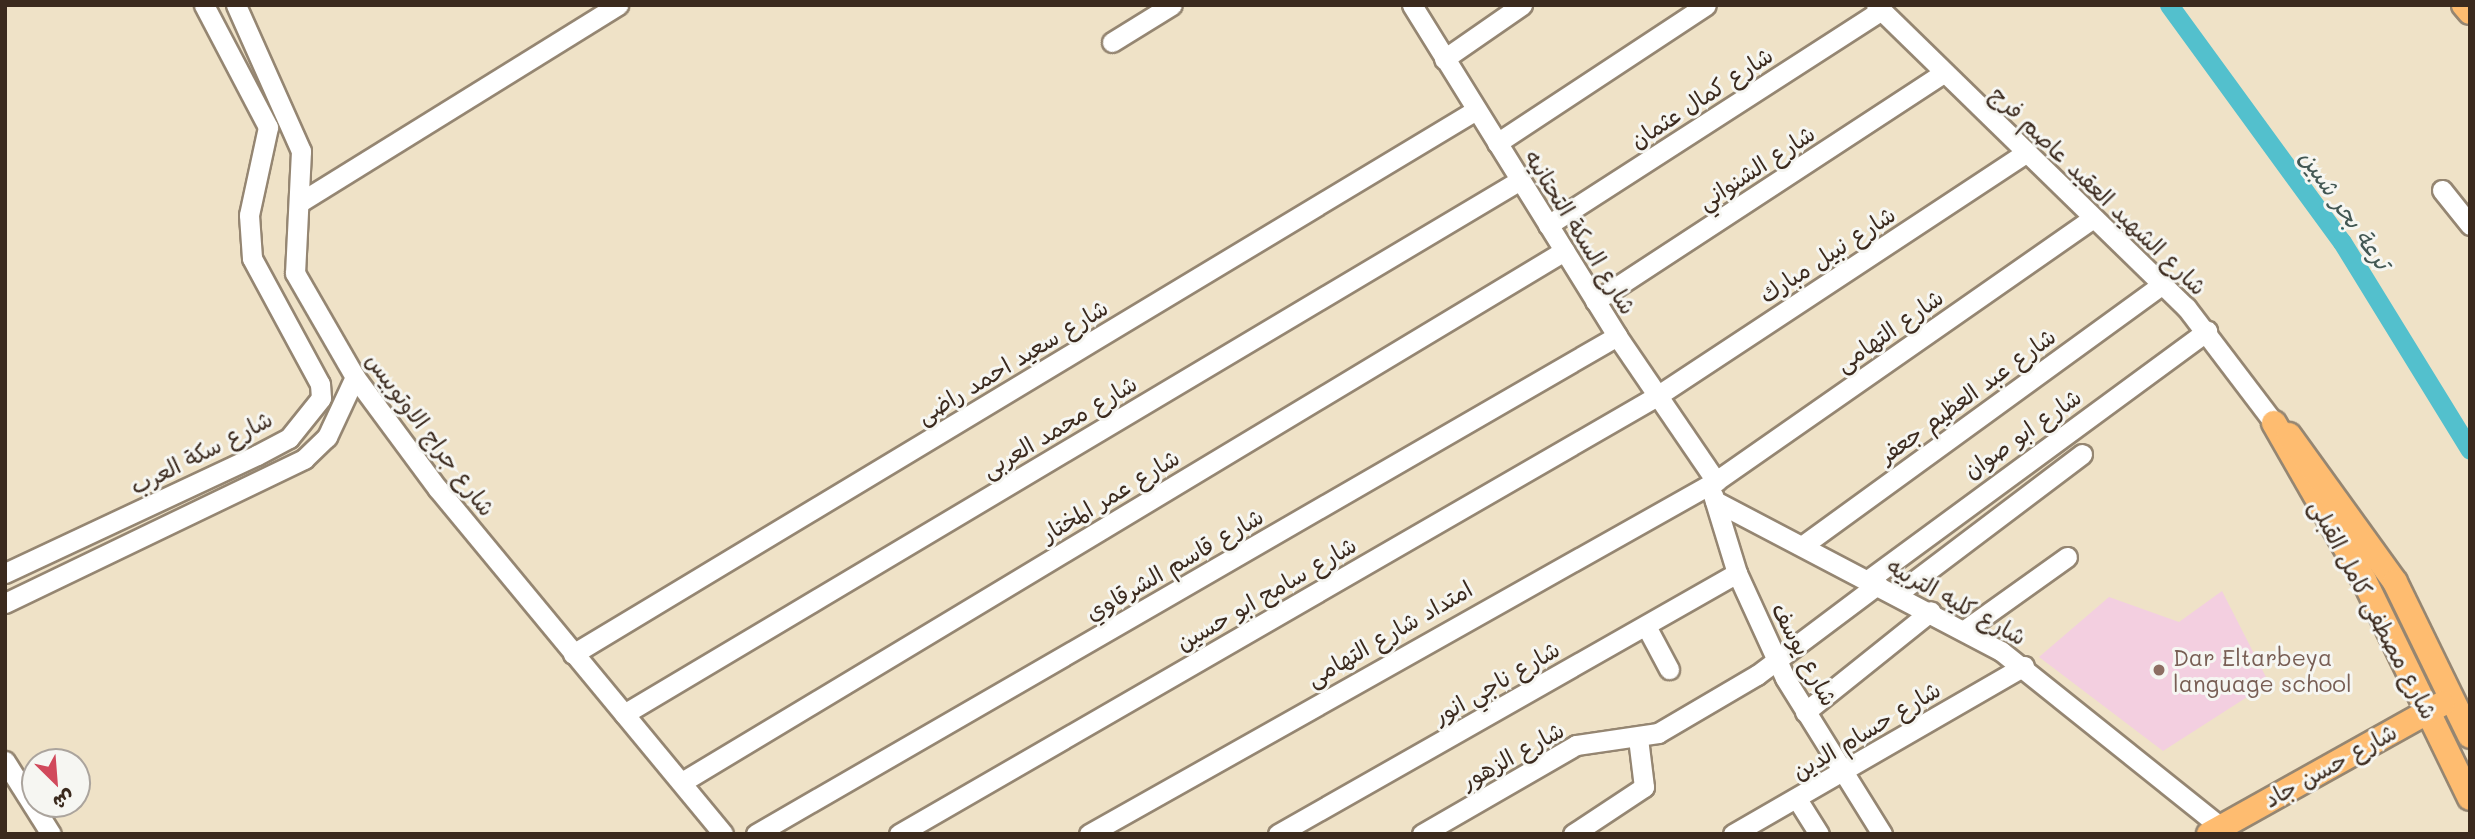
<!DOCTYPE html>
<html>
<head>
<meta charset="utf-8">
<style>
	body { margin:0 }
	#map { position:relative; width:2475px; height:839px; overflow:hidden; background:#efe2c7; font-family:Mali,"Playpen Sans Arabic",sans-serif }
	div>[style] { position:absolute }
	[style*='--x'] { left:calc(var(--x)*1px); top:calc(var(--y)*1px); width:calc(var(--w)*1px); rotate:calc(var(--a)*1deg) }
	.built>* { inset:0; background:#f3cfe0 }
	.canal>* { height:19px; margin:-9.5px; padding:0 9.5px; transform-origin:9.5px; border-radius:9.5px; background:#53c0cd }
	.roads { filter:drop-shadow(2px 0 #958672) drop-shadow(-2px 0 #958672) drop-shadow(0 2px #958672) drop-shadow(0 -2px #958672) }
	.minor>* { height:19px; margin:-9.5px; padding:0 9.5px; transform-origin:9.5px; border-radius:9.5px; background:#fff }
	.major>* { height:24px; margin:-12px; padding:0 12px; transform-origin:12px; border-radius:12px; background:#febc70 }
	.dots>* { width:19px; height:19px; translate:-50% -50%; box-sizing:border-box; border:4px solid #f6f6f2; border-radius:50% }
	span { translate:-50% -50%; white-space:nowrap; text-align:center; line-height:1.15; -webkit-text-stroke:6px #f6f6f2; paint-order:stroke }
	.street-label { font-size:23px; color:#3b2a1e }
	.education-label { font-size:23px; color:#785e54 }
	.left { translate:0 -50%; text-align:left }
	.water-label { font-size:24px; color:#425753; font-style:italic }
	.frame { position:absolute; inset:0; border:7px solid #3b2a1e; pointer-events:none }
	.north { position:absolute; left:21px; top:748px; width:70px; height:70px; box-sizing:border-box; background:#f6f6f2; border:2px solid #aba49d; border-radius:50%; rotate:155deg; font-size:19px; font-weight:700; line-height:28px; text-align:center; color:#3b2a1e }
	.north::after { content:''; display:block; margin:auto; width:24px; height:32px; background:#d1495b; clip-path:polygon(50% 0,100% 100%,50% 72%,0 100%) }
</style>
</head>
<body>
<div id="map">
	<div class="built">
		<i style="clip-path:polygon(2222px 591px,2269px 683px,2163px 751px,2039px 657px,2109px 597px,2179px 622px)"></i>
	</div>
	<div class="canal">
		<i style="--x:2169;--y:5;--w:293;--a:53.9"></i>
		<i style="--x:2342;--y:242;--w:244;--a:58.4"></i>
	</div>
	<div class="roads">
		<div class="minor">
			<i style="--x:236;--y:5;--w:160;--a:66"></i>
			<i style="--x:301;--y:151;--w:122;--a:92.8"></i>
			<i style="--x:295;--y:273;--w:120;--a:60"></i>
			<i style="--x:355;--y:377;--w:139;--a:53.5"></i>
			<i style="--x:438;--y:489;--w:447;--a:50.4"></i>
			<i style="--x:1412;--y:5;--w:389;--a:58.2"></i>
			<i style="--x:1617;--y:336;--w:176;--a:55.7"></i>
			<i style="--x:1876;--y:5;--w:433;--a:44.3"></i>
			<i style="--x:2186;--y:307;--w:146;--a:52.8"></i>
			<i style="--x:1112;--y:42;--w:70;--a:-31.7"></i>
			<i style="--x:1444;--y:59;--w:95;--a:-34.7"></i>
			<i style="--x:1497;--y:143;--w:250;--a:-33.4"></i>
			<i style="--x:2442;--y:190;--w:45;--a:51.3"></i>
			<i style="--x:302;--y:201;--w:372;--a:-31.8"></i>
			<i style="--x:1548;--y:225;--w:396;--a:-32.8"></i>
			<i style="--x:1595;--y:301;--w:417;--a:-33.2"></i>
			<i style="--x:1713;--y:495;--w:82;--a:72.9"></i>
			<i style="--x:1737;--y:573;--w:115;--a:65.4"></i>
			<i style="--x:1785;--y:678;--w:184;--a:58.1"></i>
			<i style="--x:1715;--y:501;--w:323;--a:27.7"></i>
			<i style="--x:2001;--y:651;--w:282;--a:38.7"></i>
			<i style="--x:1802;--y:546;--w:446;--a:-36"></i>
			<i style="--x:5;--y:573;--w:278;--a:-25.1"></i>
			<i style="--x:257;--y:455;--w:36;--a:-28"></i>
			<i style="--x:289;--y:438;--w:51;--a:-51.3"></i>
			<i style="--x:321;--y:398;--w:14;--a:-94"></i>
			<i style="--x:320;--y:384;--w:143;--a:-118.4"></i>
			<i style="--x:252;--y:258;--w:43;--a:-94"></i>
			<i style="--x:249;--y:215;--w:90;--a:-77.8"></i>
			<i style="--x:268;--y:127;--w:138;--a:-117.7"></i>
			<i style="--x:1868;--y:580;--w:421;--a:-36.3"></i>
			<i style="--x:1897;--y:594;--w:232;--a:-37.1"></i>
			<i style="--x:5;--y:603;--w:332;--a:-25.7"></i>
			<i style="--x:304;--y:459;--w:32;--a:-44"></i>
			<i style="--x:327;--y:437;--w:66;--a:-65"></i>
			<i style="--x:1646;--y:626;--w:49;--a:61.9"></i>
			<i style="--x:1966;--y:629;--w:124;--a:-35.5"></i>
			<i style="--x:573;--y:654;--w:1054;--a:-31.07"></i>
			<i style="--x:1805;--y:712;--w:161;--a:-38.7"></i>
			<i style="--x:624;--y:714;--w:1043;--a:-30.79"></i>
			<i style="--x:5;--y:761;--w:86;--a:57.8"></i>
			<i style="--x:682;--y:782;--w:1030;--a:-31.05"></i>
			<i style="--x:1797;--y:799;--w:41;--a:57.8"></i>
			<i style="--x:756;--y:834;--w:995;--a:-30.04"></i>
			<i style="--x:899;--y:834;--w:875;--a:-30.02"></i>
			<i style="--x:1657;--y:396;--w:440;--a:-33.4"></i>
			<i style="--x:1089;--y:834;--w:720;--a:-29.38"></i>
			<i style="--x:1716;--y:481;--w:456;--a:-34.9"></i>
			<i style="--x:1278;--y:834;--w:528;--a:-29.62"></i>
			<i style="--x:1422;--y:834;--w:178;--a:-30"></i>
			<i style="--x:1576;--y:745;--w:83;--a:-8.3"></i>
			<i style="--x:1658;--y:733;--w:115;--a:-30.4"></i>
			<i style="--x:1757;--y:675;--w:151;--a:-36.9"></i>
			<i style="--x:1573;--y:834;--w:85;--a:-33.5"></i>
			<i style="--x:1644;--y:787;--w:49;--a:-97"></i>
			<i style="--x:1733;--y:834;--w:336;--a:-30"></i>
		</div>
		<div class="major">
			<i style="--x:2464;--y:5;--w:9;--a:49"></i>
			<i style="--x:2274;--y:423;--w:181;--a:60.2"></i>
			<i style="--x:2364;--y:580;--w:242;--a:64.1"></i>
			<i style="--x:2289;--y:435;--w:181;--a:54.2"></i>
			<i style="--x:2395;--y:582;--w:171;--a:64"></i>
			<i style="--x:2209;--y:834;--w:267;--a:-29.2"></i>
		</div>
	</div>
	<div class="dots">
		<i style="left:2159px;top:670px;background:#8d6e63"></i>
	</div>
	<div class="street-label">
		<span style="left:1701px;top:97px;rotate:-33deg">شارع كمال عثمان</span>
		<span style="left:1756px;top:167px;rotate:-33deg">شارع الشنواني</span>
		<span style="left:2099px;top:190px;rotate:44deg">شارع الشهيد العقيد عاصم فرج</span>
		<span style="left:1581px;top:232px;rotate:58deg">شارع السكة التحتانيه</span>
		<span style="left:1827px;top:254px;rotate:-33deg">شارع نبيل مبارك</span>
		<span style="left:1889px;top:330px;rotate:-35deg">شارع التهامى</span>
		<span style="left:1012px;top:361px;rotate:-31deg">شارع سعيد احمد راضى</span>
		<span style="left:1967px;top:395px;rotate:-36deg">شارع عبد العظيم جعفر</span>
		<span style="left:1059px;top:426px;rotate:-31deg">شارع محمد العربى</span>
		<span style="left:2022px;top:433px;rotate:-35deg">شارع ابو صوان</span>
		<span style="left:431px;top:434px;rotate:53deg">شارع جراج الاوتوبيس</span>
		<span style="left:201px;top:452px;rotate:-27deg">شارع سكة العرب</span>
		<span style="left:1110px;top:495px;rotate:-31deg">شارع عمر المختار</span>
		<span style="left:1174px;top:564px;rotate:-30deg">شارع قاسم الشرقاوي</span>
		<span style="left:1266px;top:593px;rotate:-30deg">شارع سامح ابو حسين</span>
		<span style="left:1957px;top:601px;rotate:29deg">شارع كليه التربيه</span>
		<span style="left:2374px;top:609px;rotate:62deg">شارع مصطفى كامل القبلى</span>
		<span style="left:1389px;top:633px;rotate:-30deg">امتداد شارع التهامى</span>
		<span style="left:1805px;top:654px;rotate:62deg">شارع يوسف</span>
		<span style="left:1496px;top:682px;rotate:-30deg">شارع ناجي انور</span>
		<span style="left:1866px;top:730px;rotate:-31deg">شارع حسام الدين</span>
		<span style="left:1512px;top:755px;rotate:-29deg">شارع الزهور</span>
		<span style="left:2330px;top:765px;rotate:-29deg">شارع حسن جاد</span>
	</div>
	<div class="education-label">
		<span class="left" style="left:2173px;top:670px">Dar Eltarbeya<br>language school</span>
	</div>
	<div class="water-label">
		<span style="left:2346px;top:209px;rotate:55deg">ترعة بحر شبين</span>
	</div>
	<div class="frame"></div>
	<div class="north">ش</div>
</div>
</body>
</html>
